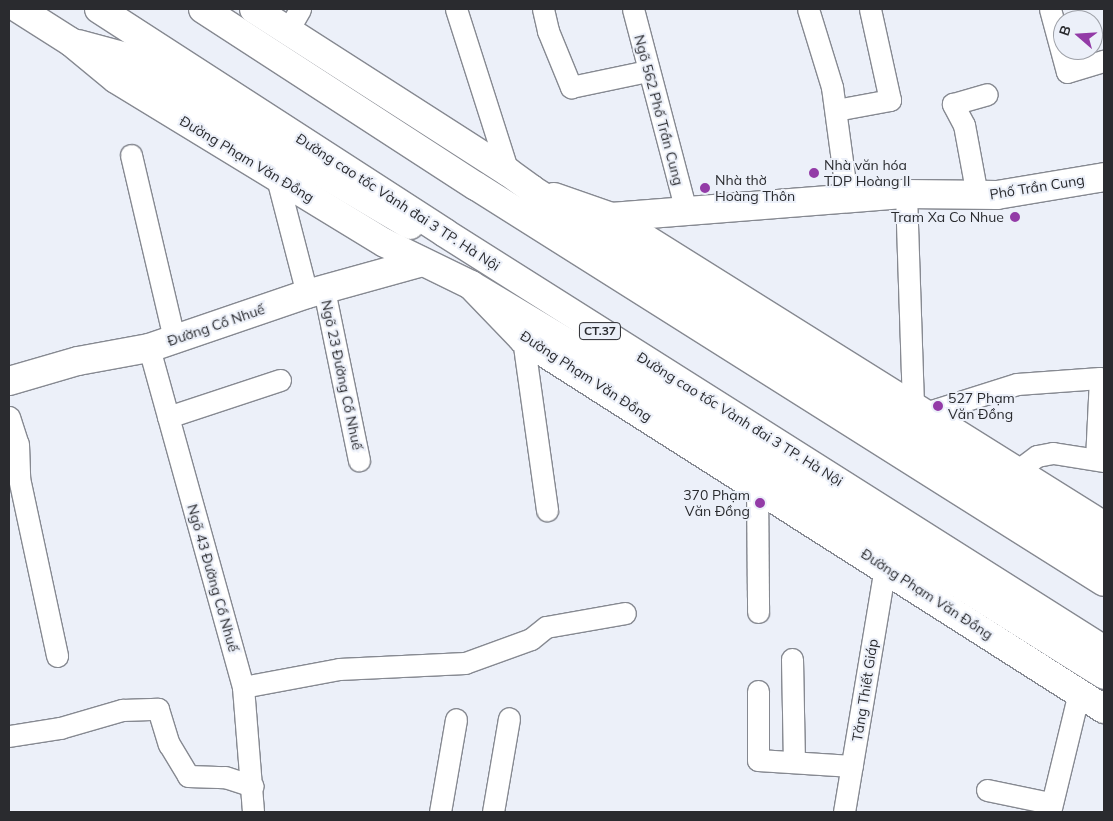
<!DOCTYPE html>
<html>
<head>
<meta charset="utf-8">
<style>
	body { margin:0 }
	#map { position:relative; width:1113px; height:821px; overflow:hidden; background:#ecf0f9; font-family:Mulish,sans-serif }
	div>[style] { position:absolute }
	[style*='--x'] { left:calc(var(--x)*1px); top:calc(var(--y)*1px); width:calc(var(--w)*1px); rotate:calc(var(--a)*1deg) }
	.roads { filter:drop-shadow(1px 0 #868991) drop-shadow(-1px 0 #868991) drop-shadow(0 1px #868991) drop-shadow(0 -1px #868991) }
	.minor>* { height:21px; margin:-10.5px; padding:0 10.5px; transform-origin:10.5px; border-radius:10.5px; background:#fff }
	.major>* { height:28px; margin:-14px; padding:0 14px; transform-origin:14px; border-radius:14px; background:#fff }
	.highway>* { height:28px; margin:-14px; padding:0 14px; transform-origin:14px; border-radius:14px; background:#fff }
	.dots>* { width:14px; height:14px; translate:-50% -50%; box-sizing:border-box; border:2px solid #ecf0f9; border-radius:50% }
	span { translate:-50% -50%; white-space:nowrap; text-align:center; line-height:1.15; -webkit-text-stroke:4px #ecf0f9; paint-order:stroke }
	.shield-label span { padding:1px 4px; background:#ecf0f9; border:1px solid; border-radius:4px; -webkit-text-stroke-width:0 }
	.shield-label { font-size:12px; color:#2a2b2f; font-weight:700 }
	.street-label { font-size:14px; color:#2a2b2f }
	.poi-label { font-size:14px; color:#2a2b2f }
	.left { translate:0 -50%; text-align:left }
	.right { translate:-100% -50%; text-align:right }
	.frame { position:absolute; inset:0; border:10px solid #2a2b2f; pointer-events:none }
	.north { position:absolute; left:1053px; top:10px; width:50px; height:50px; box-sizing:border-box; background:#ecf0f9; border:1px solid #9ea1a8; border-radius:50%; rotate:289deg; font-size:14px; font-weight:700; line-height:20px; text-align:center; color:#2a2b2f }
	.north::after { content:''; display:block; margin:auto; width:18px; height:22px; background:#933ba7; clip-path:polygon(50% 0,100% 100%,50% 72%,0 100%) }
</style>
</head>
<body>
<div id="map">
	<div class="roads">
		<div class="minor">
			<i style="--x:456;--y:9;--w:171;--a:72.3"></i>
			<i style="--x:543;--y:9;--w:23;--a:77"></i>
			<i style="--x:548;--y:31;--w:61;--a:67.7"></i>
			<i style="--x:571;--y:87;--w:78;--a:-11.9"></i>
			<i style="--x:633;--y:9;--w:209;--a:75.3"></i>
			<i style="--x:808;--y:9;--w:82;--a:72.9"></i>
			<i style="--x:832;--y:87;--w:112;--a:82.3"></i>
			<i style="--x:1050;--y:9;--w:65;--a:74.9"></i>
			<i style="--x:1067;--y:72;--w:39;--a:-17"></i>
			<i style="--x:288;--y:30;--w:24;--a:-60"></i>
			<i style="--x:836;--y:110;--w:55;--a:-10.5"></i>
			<i style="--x:890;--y:100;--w:93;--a:-102.4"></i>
			<i style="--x:131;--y:155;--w:189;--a:76.8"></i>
			<i style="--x:277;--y:178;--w:120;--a:75.5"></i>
			<i style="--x:906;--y:194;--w:212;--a:88.1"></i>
			<i style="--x:977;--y:195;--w:71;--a:-100.5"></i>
			<i style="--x:964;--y:125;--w:24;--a:-118"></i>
			<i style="--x:953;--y:104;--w:35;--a:-16"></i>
			<i style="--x:324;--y:290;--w:174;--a:78.4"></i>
			<i style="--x:523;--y:339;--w:173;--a:82"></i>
			<i style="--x:149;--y:348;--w:352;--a:74.5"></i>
			<i style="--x:243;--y:687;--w:125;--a:85.4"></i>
			<i style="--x:925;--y:413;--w:96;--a:-17.5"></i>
			<i style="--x:1017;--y:384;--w:83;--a:-4.1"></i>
			<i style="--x:1100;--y:378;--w:81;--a:92.8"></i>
			<i style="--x:9;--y:417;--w:28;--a:72"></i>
			<i style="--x:18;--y:444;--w:34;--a:88"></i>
			<i style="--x:19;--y:478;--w:182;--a:77.9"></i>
			<i style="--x:168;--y:417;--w:118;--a:-18.3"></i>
			<i style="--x:1017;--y:471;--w:25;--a:-37"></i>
			<i style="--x:1037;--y:456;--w:16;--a:-11"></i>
			<i style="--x:1053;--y:453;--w:52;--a:8.9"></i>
			<i style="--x:757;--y:485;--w:127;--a:89.5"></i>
			<i style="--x:792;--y:659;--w:103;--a:88.9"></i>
			<i style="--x:243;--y:687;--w:98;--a:-10.6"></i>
			<i style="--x:339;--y:669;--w:126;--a:-2.7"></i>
			<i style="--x:465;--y:663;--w:70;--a:-20"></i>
			<i style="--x:531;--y:639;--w:19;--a:-39"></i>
			<i style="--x:546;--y:627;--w:80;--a:-10"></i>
			<i style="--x:758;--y:691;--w:69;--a:90"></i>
			<i style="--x:758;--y:760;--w:94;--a:3.7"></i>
			<i style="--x:9;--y:736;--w:52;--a:-8.9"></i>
			<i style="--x:60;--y:728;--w:65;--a:-16.2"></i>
			<i style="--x:122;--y:710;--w:36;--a:-2"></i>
			<i style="--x:158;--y:709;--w:37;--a:73"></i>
			<i style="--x:169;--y:744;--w:37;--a:59"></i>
			<i style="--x:188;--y:776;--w:37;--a:2"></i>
			<i style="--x:225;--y:777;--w:29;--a:18"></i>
			<i style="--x:987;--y:790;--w:64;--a:11.7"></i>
			<i style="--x:440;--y:812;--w:94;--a:-80.2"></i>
			<i style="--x:493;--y:812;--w:95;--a:-80.3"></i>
			<i style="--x:844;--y:812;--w:248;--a:-80.5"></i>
			<i style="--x:1050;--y:812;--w:123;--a:-76.4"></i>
		</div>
		<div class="major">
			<i style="--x:19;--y:9;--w:62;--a:32.4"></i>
			<i style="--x:71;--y:42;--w:58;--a:39.4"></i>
			<i style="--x:116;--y:79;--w:315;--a:31.4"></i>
			<i style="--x:385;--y:243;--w:96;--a:26"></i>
			<i style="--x:471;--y:285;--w:75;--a:46.1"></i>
			<i style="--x:523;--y:339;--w:689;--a:32.49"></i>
			<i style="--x:254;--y:9;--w:302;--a:32.7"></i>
			<i style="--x:508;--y:172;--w:29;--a:36"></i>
			<i style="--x:531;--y:189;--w:25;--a:47"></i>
			<i style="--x:78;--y:44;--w:50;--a:15.2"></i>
			<i style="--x:126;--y:57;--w:330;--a:30.6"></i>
			<i style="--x:554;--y:197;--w:60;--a:19.3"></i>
			<i style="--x:611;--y:217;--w:582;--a:32.08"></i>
			<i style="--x:611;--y:217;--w:296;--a:-4.5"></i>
			<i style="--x:906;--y:194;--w:91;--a:0.6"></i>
			<i style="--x:997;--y:195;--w:109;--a:-9.5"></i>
			<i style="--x:9;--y:381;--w:72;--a:-16.2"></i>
			<i style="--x:78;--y:361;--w:72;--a:-10.4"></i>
			<i style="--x:149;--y:348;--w:167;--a:-18.9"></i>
			<i style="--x:307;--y:294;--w:119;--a:-15.5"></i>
		</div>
		<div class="highway">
			<i style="--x:99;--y:9;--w:412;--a:32.9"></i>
			<i style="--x:445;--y:233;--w:780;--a:32.32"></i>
			<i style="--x:203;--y:9;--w:325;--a:33"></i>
			<i style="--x:476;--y:186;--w:742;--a:32.23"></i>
			<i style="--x:531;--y:189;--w:678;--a:32.35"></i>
			<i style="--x:471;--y:285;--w:293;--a:31"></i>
			<i style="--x:722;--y:436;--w:451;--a:32"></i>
		</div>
	</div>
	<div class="dots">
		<i style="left:814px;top:173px;background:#933ba7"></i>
		<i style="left:705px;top:188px;background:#933ba7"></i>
		<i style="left:1015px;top:217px;background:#933ba7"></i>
		<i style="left:938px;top:406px;background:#933ba7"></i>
		<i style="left:760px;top:503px;background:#933ba7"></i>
	</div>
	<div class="shield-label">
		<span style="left:600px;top:331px">CT.37</span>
	</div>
	<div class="street-label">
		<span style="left:659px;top:110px;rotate:75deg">Ngõ 562 Phố Trần Cung</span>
		<span style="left:247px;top:159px;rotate:31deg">Đường Phạm Văn Đồng</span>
		<span style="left:1037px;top:187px;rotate:-9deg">Phố Trần Cung</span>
		<span style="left:398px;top:202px;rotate:33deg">Đường cao tốc Vành đai 3 TP. Hà Nội</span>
		<span style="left:216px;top:325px;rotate:-19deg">Đường Cổ Nhuế</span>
		<span style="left:342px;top:375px;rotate:78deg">Ngõ 23 Đường Cổ Nhuế</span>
		<span style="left:586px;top:376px;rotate:33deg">Đường Phạm Văn Đồng</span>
		<span style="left:740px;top:419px;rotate:32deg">Đường cao tốc Vành đai 3 TP. Hà Nội</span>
		<span style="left:213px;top:578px;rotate:74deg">Ngõ 43 Đường Cổ Nhuế</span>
		<span style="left:927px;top:594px;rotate:33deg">Đường Phạm Văn Đồng</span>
		<span style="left:865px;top:690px;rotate:-81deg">Tăng Thiết Giáp</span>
	</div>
	<div class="poi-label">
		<span class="left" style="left:824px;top:173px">Nhà văn hóa<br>TDP Hoàng II</span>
		<span class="left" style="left:715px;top:188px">Nhà thờ<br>Hoàng Thôn</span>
		<span class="right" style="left:1004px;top:217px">Tram Xa Co Nhue</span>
		<span class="left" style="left:948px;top:406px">527 Phạm<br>Văn Đồng</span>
		<span class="right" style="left:750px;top:503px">370 Phạm<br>Văn Đồng</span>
	</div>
	<div class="frame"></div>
	<div class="north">B</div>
</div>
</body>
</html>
